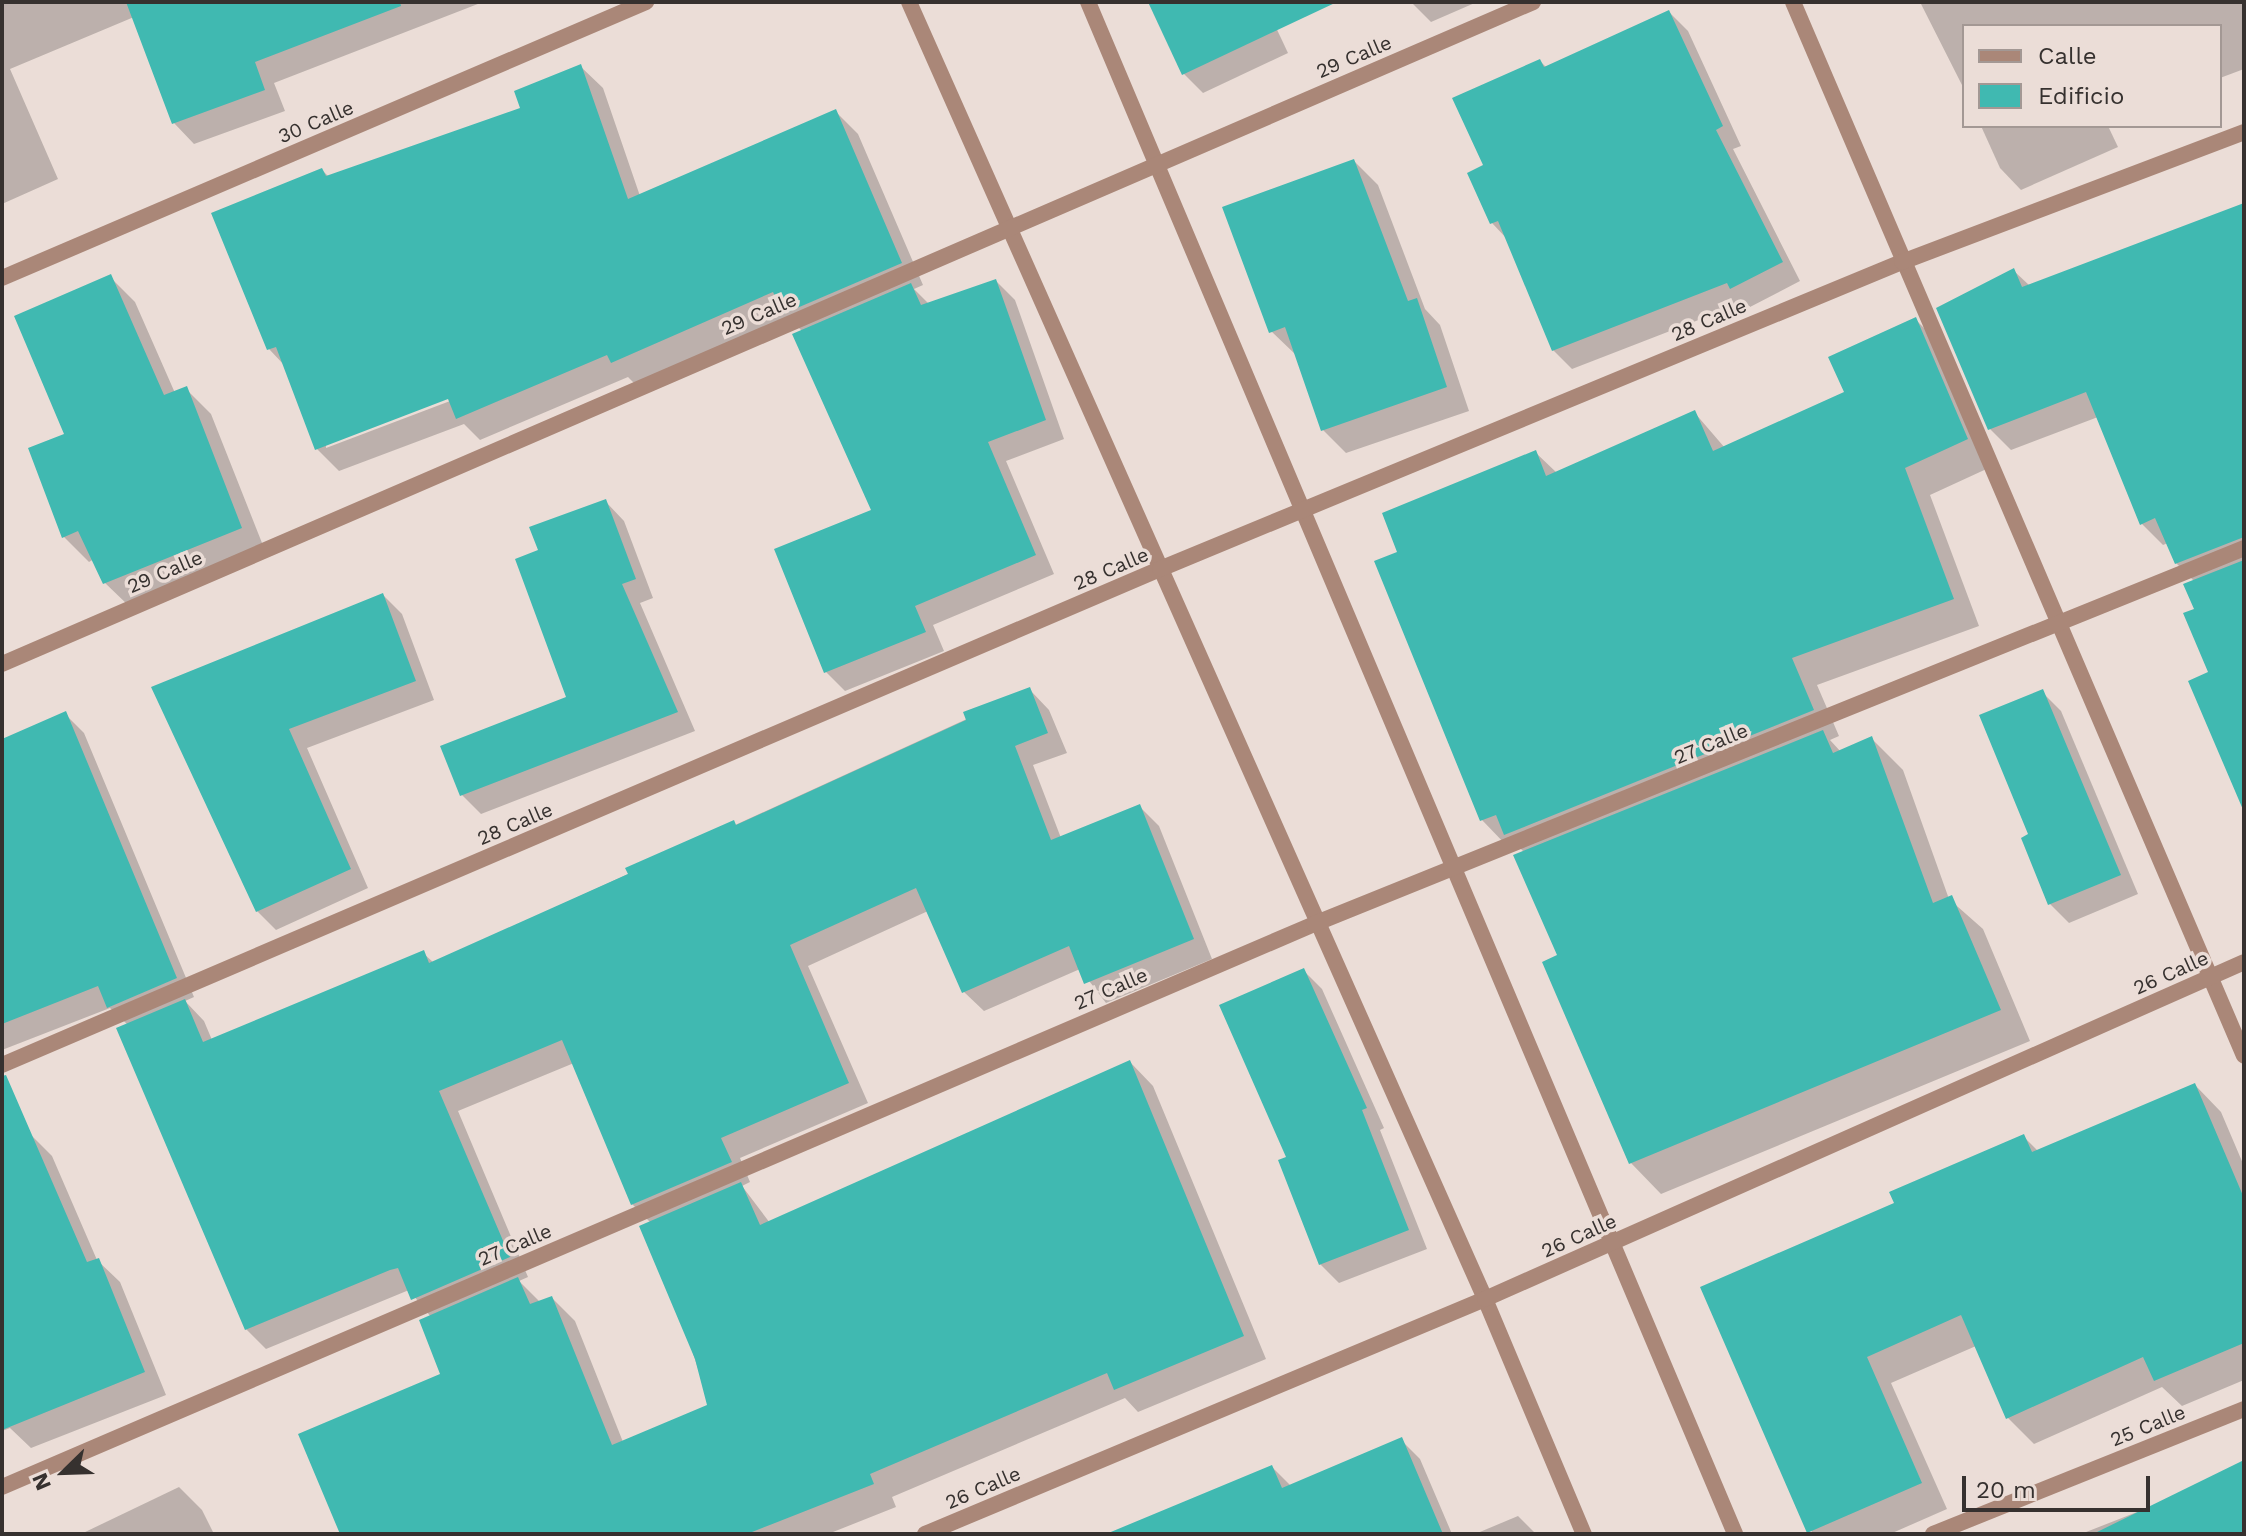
<!DOCTYPE html>
<html>
<head>
<meta charset="utf-8">
<style>
	body { margin:0 }
	#map { position:relative; width:2246px; height:1536px; overflow:hidden; background:#ebddd7; font-family:"Work Sans",sans-serif }
	div>[style] { position:absolute }
	[style*='--x'] { left:calc(var(--x)*1px); top:calc(var(--y)*1px); width:calc(var(--w)*1px); rotate:calc(var(--a)*1deg) }
	.shadow>* { inset:0; background:#0003 }
	.building>* { inset:0; background:#40b9b1 }
	.street>* { height:16px; margin:-8px; padding:0 8px; transform-origin:8px; border-radius:8px; background:#aa8778 }
	span { translate:-50% -50%; white-space:nowrap; text-align:center; line-height:1.15; -webkit-text-stroke:7px #ebddd7; paint-order:stroke }
	.street-label { font-size:20px; color:#36312f }
	.frame { position:absolute; inset:0; border:4px solid #36312f; pointer-events:none }
	.legend { position:absolute; left:1962px; top:24px; width:260px; height:104px; box-sizing:border-box; background:#ebddd7; border:2px solid #a39894; margin:0; padding:10px 14px; list-style:none; font-size:24px; color:#36312f }
	.legend li { display:flex; align-items:center; gap:16px; height:40px }
	.legend b { width:40px; border:2px solid #a39894 }
	.north { position:absolute; left:24px; top:1432px; width:80px; height:80px; -webkit-text-stroke:6px #ebddd7; paint-order:stroke; rotate:247deg; font-size:22px; font-weight:700; line-height:32px; text-align:center; color:#36312f }
	.north::after { content:''; display:block; margin:auto; width:28px; height:36px; background:#36312f; clip-path:polygon(50% 0,100% 100%,50% 72%,0 100%) }
	.scale { position:absolute; left:1962px; top:1476px; width:188px; height:36px; box-sizing:border-box; border:4px solid #36312f; border-top:0; padding-left:10px; font-size:24px; line-height:28px; white-space:nowrap; color:#36312f; -webkit-text-stroke:6px #ebddd7; paint-order:stroke }
</style>
</head>
<body>
<div id="map">
	<div class="shadow">
		<i style="clip-path:polygon(2px 2px,483px 2px,274px 83px,285px 111px,194px 144px,174px 123px,134px 17px,10px 69px,58px 179px,2px 204px)"></i>
		<i style="clip-path:polygon(1153px 2px,1264px 2px,1288px 53px,1203px 93px,1184px 74px)"></i>
		<i style="clip-path:polygon(1411px 2px,1477px 2px,1431px 22px)"></i>
		<i style="clip-path:polygon(1920px 2px,2244px 2px,2244px 69px,2220px 78px,2220px 26px,1964px 26px,1964px 89px)"></i>
		<i style="clip-path:polygon(1669px 12px,1688px 31px,1741px 146px,1733px 149px,1800px 281px,1750px 307px,1745px 302px,1572px 369px,1553px 350px,1508px 240px,1492px 223px,1485px 166px,1540px 61px,1547px 68px)"></i>
		<i style="clip-path:polygon(evenodd,580px 66px,603px 88px,640px 196px,835px 111px,858px 134px,923px 285px,914px 289px,929px 304px,996px 281px,1015px 300px,1064px 439px,1006px 461px,1054px 574px,933px 625px,944px 651px,845px 691px,826px 672px,874px 511px,803px 332px,788px 317px,635px 384px,628px 377px,480px 440px,464px 424px,339px 471px,317px 449px,285px 366px,269px 349px,322px 170px,329px 177px,522px 109px,580px 66px,456px 394px,458px 398px,326px 448px,326px 444px,456px 394px)"></i>
		<i style="clip-path:polygon(1981px 126px,2108px 126px,2118px 147px,2021px 190px,2000px 168px)"></i>
		<i style="clip-path:polygon(1354px 161px,1378px 185px,1425px 309px,1440px 325px,1469px 411px,1346px 453px,1323px 430px,1296px 355px,1271px 331px)"></i>
		<i style="clip-path:polygon(2244px 205px,2244px 766px,2211px 673px,2195px 582px,2176px 563px,2168px 543px,2163px 545px,2142px 524px,2098px 417px,2011px 450px,1990px 429px,2013px 270px,2030px 286px)"></i>
		<i style="clip-path:polygon(110px 277px,135px 302px,175px 393px,186px 389px,211px 414px,266px 553px,130px 607px,104px 582px,94px 559px,89px 562px,64px 537px,67px 435px)"></i>
		<i style="clip-path:polygon(1915px 319px,1942px 346px,1993px 466px,1930px 495px,1979px 626px,1817px 685px,1839px 736px,1830px 740px,1841px 752px,1872px 739px,1903px 770px,1949px 899px,1983px 929px,2030px 1041px,1661px 1194px,1630px 1162px,1525px 853px,1516px 844px,1508px 847px,1482px 820px,1400px 553px,1535px 452px,1557px 473px,1694px 412px,1725px 448px,1847px 393px)"></i>
		<i style="clip-path:polygon(606px 502px,624px 521px,653px 598px,640px 603px,695px 731px,481px 814px,462px 795px,568px 698px,541px 551px)"></i>
		<i style="clip-path:polygon(383px 595px,402px 614px,434px 700px,307px 748px,368px 888px,276px 930px,257px 911px,154px 688px)"></i>
		<i style="clip-path:polygon(evenodd,1030px 690px,1049px 710px,1067px 753px,1033px 765px,1061px 838px,1139px 806px,1159px 826px,1212px 959px,1106px 1003px,1080px 969px,984px 1011px,964px 992px,928px 911px,808px 966px,868px 1103px,740px 1158px,750px 1182px,742px 1186px,770px 1223px,1130px 1062px,1153px 1086px,1266px 1359px,1138px 1412px,1125px 1398px,892px 1497px,896px 1507px,828px 1534px,342px 1534px,443px 1375px,431px 1317px,409px 1290px,266px 1349px,246px 1329px,128px 1025px,110px 1008px,2px 1050px,2px 741px,65px 714px,84px 733px,194px 997px,185px 1001px,204px 1021px,212px 1040px,423px 953px,434px 963px,1030px 690px,574px 1063px,632px 1204px,651px 1223px,710px 1406px,623px 1442px,575px 1321px,552px 1298px,540px 1302px,519px 1281px,528px 1277px,458px 1111px,574px 1063px)"></i>
		<i style="clip-path:polygon(2042px 692px,2061px 711px,2138px 894px,2069px 923px,2050px 904px,2031px 836px)"></i>
		<i style="clip-path:polygon(1303px 970px,1322px 989px,1384px 1128px,1380px 1130px,1427px 1249px,1339px 1283px,1320px 1264px,1289px 1158px)"></i>
		<i style="clip-path:polygon(2195px 1085px,2221px 1112px,2244px 1166px,2244px 1380px,2182px 1406px,2162px 1387px,2034px 1444px,2008px 1418px,1976px 1346px,1891px 1383px,1947px 1509px,1890px 1534px,1811px 1534px,1897px 1204px,2023px 1136px,2039px 1152px)"></i>
		<i style="clip-path:polygon(30px 1134px,52px 1156px,97px 1260px,120px 1282px,166px 1395px,31px 1448px,10px 1428px,2px 1431px,2px 1146px)"></i>
		<i style="clip-path:polygon(1401px 1440px,1420px 1459px,1452px 1534px,1197px 1534px,1272px 1467px,1291px 1486px)"></i>
		<i style="clip-path:polygon(2244px 1462px,2244px 1534px,2081px 1534px,2160px 1503px)"></i>
		<i style="clip-path:polygon(179px 1487px,202px 1510px,214px 1534px,81px 1534px)"></i>
		<i style="clip-path:polygon(1518px 1516px,1536px 1534px,1475px 1534px)"></i>
	</div>
	<div class="building">
		<i style="clip-path:polygon(126px 2px,400px 2px,401px 6px,255px 62px,265px 90px,172px 124px)"></i>
		<i style="clip-path:polygon(1148px 2px,1337px 2px,1182px 75px)"></i>
		<i style="clip-path:polygon(1669px 10px,1723px 126px,1716px 130px,1783px 262px,1730px 289px,1727px 283px,1552px 351px,1498px 221px,1490px 224px,1467px 173px,1483px 165px,1452px 98px,1540px 59px,1544px 67px)"></i>
		<i style="clip-path:polygon(581px 64px,628px 199px,836px 109px,902px 263px,783px 314px,773px 292px,611px 363px,607px 355px,456px 419px,448px 399px,315px 450px,276px 347px,267px 350px,211px 213px,322px 168px,326px 176px,520px 108px,514px 91px)"></i>
		<i style="clip-path:polygon(1354px 159px,1408px 301px,1417px 298px,1447px 387px,1321px 431px,1285px 327px,1269px 333px,1222px 207px)"></i>
		<i style="clip-path:polygon(2244px 203px,2244px 537px,2175px 564px,2155px 518px,2140px 525px,2086px 392px,1988px 430px,1936px 308px,2014px 268px,2022px 287px)"></i>
		<i style="clip-path:polygon(111px 274px,164px 395px,187px 386px,242px 528px,103px 584px,78px 531px,62px 538px,28px 448px,64px 434px,14px 316px)"></i>
		<i style="clip-path:polygon(996px 279px,1046px 420px,988px 442px,1036px 555px,915px 606px,926px 632px,824px 673px,774px 549px,871px 510px,792px 334px,911px 283px,921px 305px)"></i>
		<i style="clip-path:polygon(1916px 317px,1968px 439px,1905px 468px,1954px 599px,1792px 658px,1814px 710px,1504px 835px,1496px 815px,1480px 821px,1374px 561px,1397px 552px,1382px 513px,1536px 450px,1546px 476px,1695px 410px,1713px 451px,1844px 392px,1828px 357px)"></i>
		<i style="clip-path:polygon(606px 499px,636px 579px,622px 584px,678px 712px,460px 796px,440px 746px,566px 697px,515px 559px,538px 550px,529px 527px)"></i>
		<i style="clip-path:polygon(2244px 560px,2244px 812px,2188px 681px,2208px 672px,2183px 613px,2194px 609px,2183px 584px)"></i>
		<i style="clip-path:polygon(383px 593px,416px 681px,289px 729px,351px 869px,256px 912px,151px 687px)"></i>
		<i style="clip-path:polygon(1030px 687px,1048px 733px,1015px 746px,1051px 840px,1140px 804px,1194px 939px,1084px 984px,1069px 946px,962px 993px,916px 888px,790px 945px,849px 1083px,721px 1138px,732px 1162px,631px 1205px,562px 1040px,439px 1091px,510px 1257px,411px 1300px,398px 1268px,390px 1270px,245px 1330px,116px 1028px,185px 999px,203px 1042px,424px 950px,429px 963px,628px 874px,625px 868px,734px 820px,736px 825px,966px 720px,963px 712px)"></i>
		<i style="clip-path:polygon(2043px 689px,2121px 875px,2048px 905px,2021px 838px,2028px 834px,1979px 715px)"></i>
		<i style="clip-path:polygon(66px 711px,177px 978px,107px 1008px,98px 986px,2px 1024px,2px 739px)"></i>
		<i style="clip-path:polygon(1823px 730px,1833px 753px,1872px 736px,1933px 903px,1952px 895px,2001px 1010px,1629px 1164px,1542px 962px,1557px 955px,1513px 855px)"></i>
		<i style="clip-path:polygon(1304px 968px,1367px 1108px,1362px 1110px,1409px 1230px,1319px 1265px,1278px 1160px,1286px 1157px,1219px 1005px)"></i>
		<i style="clip-path:polygon(1130px 1060px,1244px 1336px,1114px 1390px,1107px 1373px,870px 1474px,874px 1484px,747px 1534px,340px 1534px,298px 1434px,440px 1374px,419px 1320px,518px 1277px,530px 1304px,552px 1296px,612px 1445px,707px 1405px,695px 1359px,639px 1226px,741px 1182px,760px 1225px)"></i>
		<i style="clip-path:polygon(6px 1075px,87px 1262px,99px 1258px,145px 1372px,2px 1430px,2px 1076px)"></i>
		<i style="clip-path:polygon(2195px 1083px,2244px 1198px,2244px 1343px,2154px 1381px,2143px 1357px,2006px 1419px,1961px 1315px,1867px 1357px,1922px 1483px,1807px 1533px,1700px 1287px,1894px 1203px,1889px 1192px,2024px 1134px,2032px 1152px)"></i>
		<i style="clip-path:polygon(1402px 1437px,1443px 1534px,1106px 1534px,1272px 1465px,1282px 1488px)"></i>
		<i style="clip-path:polygon(2244px 1460px,2244px 1534px,2093px 1534px)"></i>
	</div>
	<div class="street">
		<i style="--x:909;--y:2;--w:1419;--a:66.05"></i>
		<i style="--x:1485;--y:1299;--w:255;--a:67.2"></i>
		<i style="--x:1088;--y:2;--w:1663;--a:67.1"></i>
		<i style="--x:1793;--y:2;--w:1146;--a:66.83"></i>
		<i style="--x:2;--y:278;--w:701;--a:-23.2"></i>
		<i style="--x:2;--y:664;--w:1668;--a:-23.38"></i>
		<i style="--x:2;--y:1065;--w:1260;--a:-23.19"></i>
		<i style="--x:1160;--y:569;--w:803;--a:-22.48"></i>
		<i style="--x:1902;--y:262;--w:366;--a:-20.8"></i>
		<i style="--x:2;--y:1487;--w:1428;--a:-23.22"></i>
		<i style="--x:1314;--y:924;--w:1003;--a:-22.01"></i>
		<i style="--x:925;--y:1534;--w:607;--a:-22.77"></i>
		<i style="--x:1485;--y:1299;--w:830;--a:-23.94"></i>
		<i style="--x:1933;--y:1534;--w:335;--a:-21.9"></i>
	</div>
	<div class="street-label">
		<span style="left:1354px;top:57px;rotate:-23deg">29 Calle</span>
		<span style="left:316px;top:122px;rotate:-23deg">30 Calle</span>
		<span style="left:759px;top:314px;rotate:-23deg">29 Calle</span>
		<span style="left:1709px;top:320px;rotate:-23deg">28 Calle</span>
		<span style="left:1111px;top:569px;rotate:-23deg">28 Calle</span>
		<span style="left:165px;top:572px;rotate:-23deg">29 Calle</span>
		<span style="left:1711px;top:744px;rotate:-22deg">27 Calle</span>
		<span style="left:515px;top:824px;rotate:-23deg">28 Calle</span>
		<span style="left:2171px;top:973px;rotate:-24deg">26 Calle</span>
		<span style="left:1111px;top:989px;rotate:-23deg">27 Calle</span>
		<span style="left:1579px;top:1236px;rotate:-24deg">26 Calle</span>
		<span style="left:515px;top:1245px;rotate:-23deg">27 Calle</span>
		<span style="left:2148px;top:1426px;rotate:-22deg">25 Calle</span>
		<span style="left:983px;top:1488px;rotate:-23deg">26 Calle</span>
	</div>
	<div class="frame"></div>
	<ul class="legend">
	<li><b style="height:10px;background:#aa8778"></b>Calle</li>
	<li><b style="height:22px;background:#40b9b1"></b>Edificio</li>
	</ul>
	<div class="north">N</div>
	<div class="scale">20 m</div>
</div>
</body>
</html>
